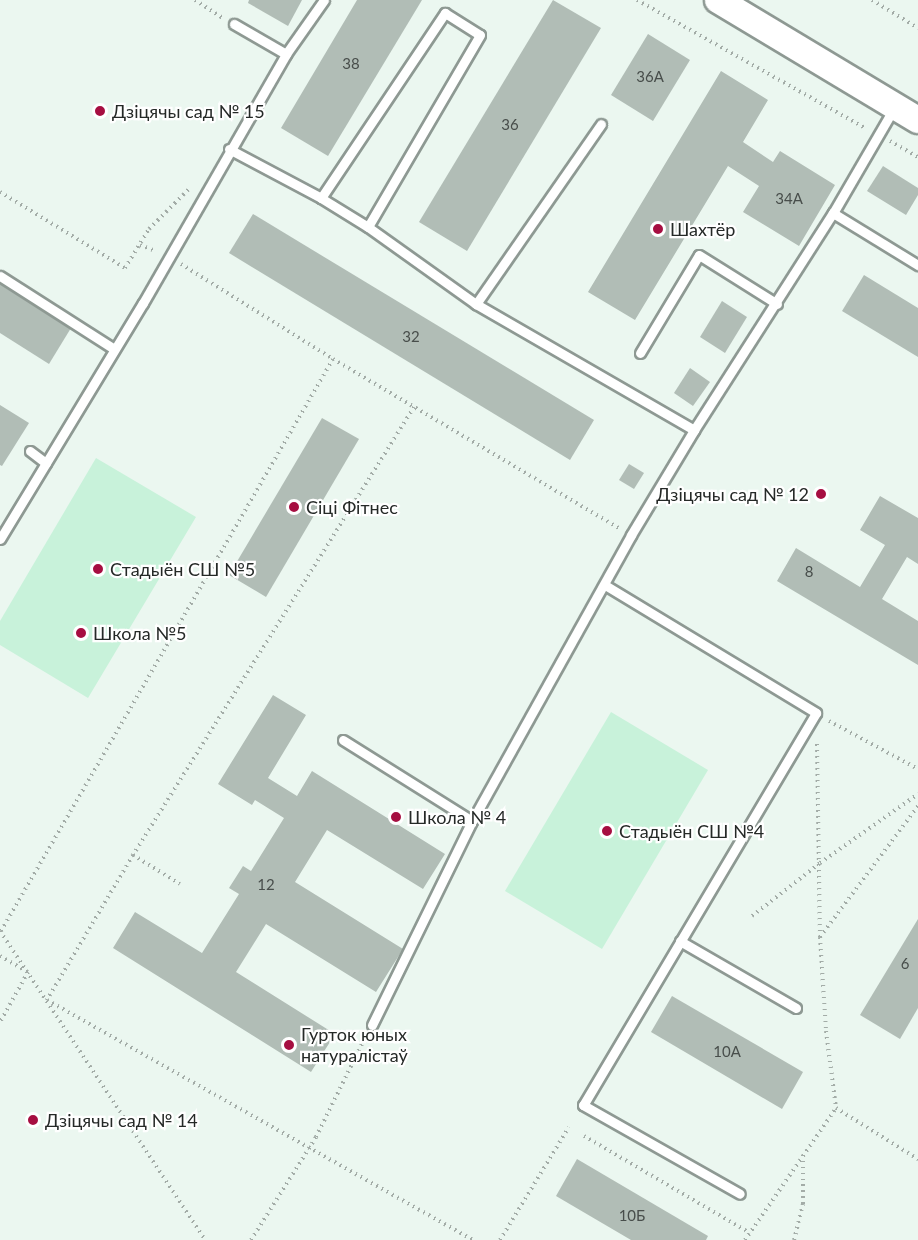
<!DOCTYPE html>
<html>
<head>
<meta charset="utf-8">
<style>
	body { margin:0 }
	#map { position:relative; width:918px; height:1240px; overflow:hidden; background:#ebf7f0; font-family:Lato,sans-serif }
	div>[style] { position:absolute }
	[style*='--x'] { left:calc(var(--x)*1px); top:calc(var(--y)*1px); width:calc(var(--w)*1px); rotate:calc(var(--a)*1deg) }
	.green>* { inset:0; background:#c8f2da }
	.building>* { inset:0; background:#b1bdb6 }
	.path>* { height:4px; margin-top:-2px; transform-origin:0; background:repeating-linear-gradient(90deg,#a3aca7 0 1.5px,transparent 0 6px) }
	.roads { filter:drop-shadow(2px 0 #8e9993) drop-shadow(-2px 0 #8e9993) drop-shadow(0 2px #8e9993) drop-shadow(0 -2px #8e9993) }
	.lane>* { height:9px; margin:-4.5px; padding:0 4.5px; transform-origin:4.5px; border-radius:4.5px; background:#fff }
	.secondary>* { height:26px; margin:-13px; padding:0 13px; transform-origin:13px; border-radius:13px; background:#fff }
	.dots>* { width:16px; height:16px; translate:-50% -50%; box-sizing:border-box; border:3px solid #fff; border-radius:50% }
	span { translate:-50% -50%; white-space:nowrap; text-align:center; line-height:1.15; -webkit-text-stroke:4.5px #fff; paint-order:stroke }
	.number-label { font-size:15px; color:#484e4b }
	.number-label span { -webkit-text-stroke-width:0 }
	.poi-label { font-size:18px; color:#252927 }
	.left { translate:0 -50%; text-align:left }
	.right { translate:-100% -50%; text-align:right }
</style>
</head>
<body>
<div id="map">
	<div class="green">
		<i style="clip-path:polygon(96px 458px,196px 517px,88px 698px,0 645px,0 621px)"></i>
		<i style="clip-path:polygon(611px 712px,708px 770px,602px 949px,505px 891px)"></i>
	</div>
	<div class="building">
		<i style="clip-path:polygon(249px 0,302px 0,288px 26px,248px 3px)"></i>
		<i style="clip-path:polygon(357px 0,422px 0,328px 156px,281px 128px)"></i>
		<i style="clip-path:polygon(553px 0,601px 28px,467px 251px,419px 222px)"></i>
		<i style="clip-path:polygon(648px 34px,690px 60px,653px 121px,611px 95px)"></i>
		<i style="clip-path:polygon(721px 71px,768px 100px,743px 142px,773px 162px,780px 151px,835px 185px,799px 246px,743px 212px,759px 186px,728px 166px,635px 320px,588px 292px)"></i>
		<i style="clip-path:polygon(883px 166px,918px 188px,918px 195px,906px 215px,867px 191px)"></i>
		<i style="clip-path:polygon(253px 214px,594px 420px,570px 460px,229px 253px)"></i>
		<i style="clip-path:polygon(864px 275px,918px 308px,918px 357px,842px 311px)"></i>
		<i style="clip-path:polygon(0 284px,71px 328px,49px 364px,0 333px)"></i>
		<i style="clip-path:polygon(722px 301px,747px 317px,725px 353px,700px 337px)"></i>
		<i style="clip-path:polygon(690px 368px,710px 382px,693px 406px,674px 393px)"></i>
		<i style="clip-path:polygon(0 405px,29px 423px,2px 466px,0 465px)"></i>
		<i style="clip-path:polygon(322px 418px,359px 439px,266px 597px,229px 575px)"></i>
		<i style="clip-path:polygon(629px 464px,644px 473px,634px 489px,619px 480px)"></i>
		<i style="clip-path:polygon(880px 496px,918px 518px,918px 564px,907px 557px,882px 599px,918px 621px,918px 665px,777px 581px,796px 548px,860px 587px,885px 545px,860px 530px)"></i>
		<i style="clip-path:polygon(273px 695px,306px 715px,268px 778px,297px 796px,312px 771px,445px 854px,423px 889px,327px 830px,295px 882px,403px 949px,376px 992px,266px 924px,236px 972px,335px 1034px,311px 1072px,113px 948px,135px 912px,202px 953px,239px 894px,229px 888px,243px 866px,251px 871px,284px 818px,255px 800px,252px 805px,218px 784px)"></i>
		<i style="clip-path:polygon(918px 919px,918px 1008px,900px 1039px,860px 1015px)"></i>
		<i style="clip-path:polygon(672px 996px,803px 1072px,782px 1109px,651px 1032px)"></i>
		<i style="clip-path:polygon(577px 1159px,708px 1236px,706px 1240px,631px 1240px,556px 1196px)"></i>
	</div>
	<div class="path">
		<i style="--x:195;--y:0;--w:33;--a:33"></i>
		<i style="--x:637;--y:0;--w:261;--a:29.3"></i>
		<i style="--x:872;--y:0;--w:54;--a:31.3"></i>
		<i style="--x:890;--y:141;--w:32;--a:30"></i>
		<i style="--x:0;--y:192;--w:146;--a:31.3"></i>
		<i style="--x:125;--y:268;--w:46;--a:-58.4"></i>
		<i style="--x:149;--y:229;--w:57;--a:-45"></i>
		<i style="--x:140;--y:245;--w:17;--a:21"></i>
		<i style="--x:181;--y:264;--w:179;--a:32"></i>
		<i style="--x:333;--y:359;--w:332;--a:30.6"></i>
		<i style="--x:414;--y:407;--w:529;--a:122.1"></i>
		<i style="--x:133;--y:855;--w:169;--a:120.7"></i>
		<i style="--x:47;--y:1000;--w:489;--a:29.4"></i>
		<i style="--x:829;--y:721;--w:101;--a:28.3"></i>
		<i style="--x:817;--y:744;--w:193;--a:89.1"></i>
		<i style="--x:820;--y:937;--w:94;--a:86.3"></i>
		<i style="--x:826;--y:1031;--w:78;--a:82.6"></i>
		<i style="--x:836;--y:1108;--w:97;--a:31.9"></i>
		<i style="--x:133;--y:855;--w:55;--a:31.7"></i>
		<i style="--x:752;--y:916;--w:86;--a:-37.9"></i>
		<i style="--x:820;--y:863;--w:120;--a:-35.1"></i>
		<i style="--x:0;--y:931;--w:371;--a:56.4"></i>
		<i style="--x:1;--y:931;--w:661;--a:-59.87"></i>
		<i style="--x:820;--y:937;--w:164;--a:-53.2"></i>
		<i style="--x:0;--y:956;--w:32;--a:30"></i>
		<i style="--x:28;--y:972;--w:57;--a:119.2"></i>
		<i style="--x:584;--y:1136;--w:192;--a:30.3"></i>
		<i style="--x:251;--y:1240;--w:122;--a:-57.7"></i>
		<i style="--x:316;--y:1137;--w:113;--a:-63.7"></i>
		<i style="--x:500;--y:1240;--w:132;--a:-58.6"></i>
		<i style="--x:745;--y:1240;--w:160;--a:-55.4"></i>
		<i style="--x:794;--y:1240;--w:37;--a:-76"></i>
		<i style="--x:803;--y:1204;--w:49;--a:-90"></i>
	</div>
	<div class="roads">
		<div class="lane">
			<i style="--x:234;--y:24;--w:60;--a:30"></i>
			<i style="--x:229;--y:149;--w:104;--a:28"></i>
			<i style="--x:321;--y:198;--w:55;--a:31.7"></i>
			<i style="--x:368;--y:227;--w:133;--a:35.5"></i>
			<i style="--x:476;--y:304;--w:252;--a:30"></i>
			<i style="--x:321;--y:198;--w:223;--a:-56.2"></i>
			<i style="--x:445;--y:13;--w:41;--a:32.2"></i>
			<i style="--x:480;--y:35;--w:222;--a:120.3"></i>
			<i style="--x:833;--y:213;--w:100;--a:31.5"></i>
			<i style="--x:0;--y:276;--w:135;--a:32.6"></i>
			<i style="--x:476;--y:304;--w:219;--a:-55.2"></i>
			<i style="--x:640;--y:353;--w:114;--a:-59"></i>
			<i style="--x:699;--y:255;--w:92;--a:32.1"></i>
			<i style="--x:30;--y:451;--w:20;--a:37"></i>
			<i style="--x:0;--y:539;--w:276;--a:-58.8"></i>
			<i style="--x:143;--y:303;--w:287;--a:-60.1"></i>
			<i style="--x:286;--y:54;--w:66;--a:-54.9"></i>
			<i style="--x:605;--y:585;--w:247;--a:31.2"></i>
			<i style="--x:816;--y:713;--w:456;--a:120.7"></i>
			<i style="--x:583;--y:1105;--w:180;--a:29.5"></i>
			<i style="--x:343;--y:740;--w:152;--a:32.1"></i>
			<i style="--x:680;--y:941;--w:134;--a:30"></i>
			<i style="--x:372;--y:1025;--w:227;--a:-63.9"></i>
			<i style="--x:472;--y:821;--w:327;--a:-60.9"></i>
			<i style="--x:631;--y:535;--w:122;--a:-59"></i>
			<i style="--x:694;--y:430;--w:258;--a:-57.4"></i>
			<i style="--x:833;--y:213;--w:121;--a:-59.8"></i>
		</div>
		<div class="secondary">
			<i style="--x:718;--y:0;--w:233;--a:31"></i>
		</div>
	</div>
	<div class="dots">
		<i style="left:100px;top:111px;background:#a60e41"></i>
		<i style="left:658px;top:229px;background:#a60e41"></i>
		<i style="left:821px;top:494px;background:#a60e41"></i>
		<i style="left:294px;top:507px;background:#a60e41"></i>
		<i style="left:98px;top:569px;background:#a60e41"></i>
		<i style="left:81px;top:633px;background:#a60e41"></i>
		<i style="left:396px;top:817px;background:#a60e41"></i>
		<i style="left:607px;top:831px;background:#a60e41"></i>
		<i style="left:289px;top:1045px;background:#a60e41"></i>
		<i style="left:33px;top:1120px;background:#a60e41"></i>
	</div>
	<div class="number-label">
		<span style="left:351px;top:64px">38</span>
		<span style="left:650px;top:77px">36А</span>
		<span style="left:510px;top:125px">36</span>
		<span style="left:789px;top:199px">34А</span>
		<span style="left:411px;top:337px">32</span>
		<span style="left:809px;top:572px">8</span>
		<span style="left:266px;top:885px">12</span>
		<span style="left:905px;top:964px">6</span>
		<span style="left:727px;top:1052px">10А</span>
		<span style="left:632px;top:1216px">10Б</span>
	</div>
	<div class="poi-label">
		<span class="left" style="left:112px;top:111px">Дзіцячы сад № 15</span>
		<span class="left" style="left:670px;top:229px">Шахтёр</span>
		<span class="right" style="left:809px;top:494px">Дзіцячы сад № 12</span>
		<span class="left" style="left:306px;top:507px">Сіці Фітнес</span>
		<span class="left" style="left:110px;top:569px">Стадыён СШ №5</span>
		<span class="left" style="left:93px;top:633px">Школа №5</span>
		<span class="left" style="left:408px;top:817px">Школа № 4</span>
		<span class="left" style="left:619px;top:831px">Стадыён СШ №4</span>
		<span class="left" style="left:301px;top:1045px">Гурток юных<br>натуралістаў</span>
		<span class="left" style="left:45px;top:1120px">Дзіцячы сад № 14</span>
	</div>
</div>
</body>
</html>
